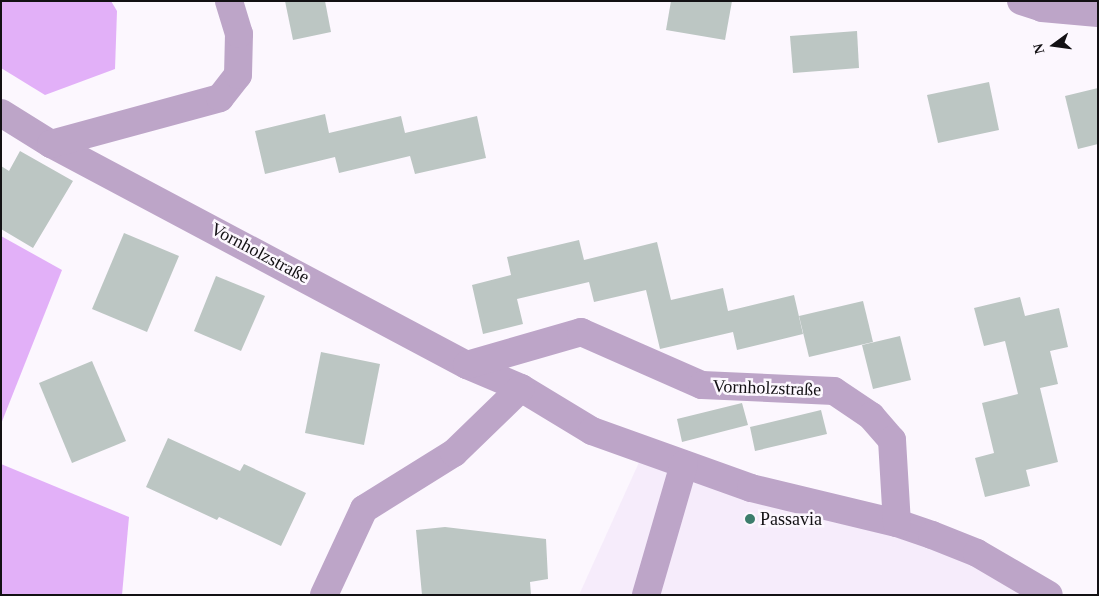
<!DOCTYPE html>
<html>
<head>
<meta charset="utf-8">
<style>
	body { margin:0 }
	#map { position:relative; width:1099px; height:596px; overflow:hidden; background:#fcf7fe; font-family:"Times New Roman",serif }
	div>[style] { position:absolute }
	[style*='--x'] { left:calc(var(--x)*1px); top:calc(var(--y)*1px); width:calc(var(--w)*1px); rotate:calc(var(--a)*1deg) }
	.built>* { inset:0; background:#f6ecfb }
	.green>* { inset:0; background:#e2b0f8 }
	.building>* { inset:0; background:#bcc6c3 }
	.minor>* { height:28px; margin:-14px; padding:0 14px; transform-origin:14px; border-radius:14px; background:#bda5c8 }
	.dots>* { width:14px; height:14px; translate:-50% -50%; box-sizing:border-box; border:2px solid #fcf7fe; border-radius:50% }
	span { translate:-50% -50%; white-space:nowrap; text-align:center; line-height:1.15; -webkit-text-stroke:5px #fcf7fe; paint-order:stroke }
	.street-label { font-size:18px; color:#131114 }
	.poi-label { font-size:18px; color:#131114 }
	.left { translate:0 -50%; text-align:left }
	.frame { position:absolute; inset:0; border:2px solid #131114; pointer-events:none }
	.north { position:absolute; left:1029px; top:20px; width:50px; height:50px; -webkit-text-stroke:4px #fcf7fe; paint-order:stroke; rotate:256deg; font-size:14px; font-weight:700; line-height:20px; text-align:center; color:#131114 }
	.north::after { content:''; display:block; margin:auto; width:18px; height:22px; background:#131114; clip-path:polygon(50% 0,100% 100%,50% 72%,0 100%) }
</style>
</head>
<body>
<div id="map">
	<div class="built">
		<i style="clip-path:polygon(645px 449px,963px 544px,1028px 595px,579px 595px)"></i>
	</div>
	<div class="green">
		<i style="clip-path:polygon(111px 1px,117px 11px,115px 69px,45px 95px,1px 68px,1px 2px)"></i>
		<i style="clip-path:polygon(1px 236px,62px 270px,1px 424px)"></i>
		<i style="clip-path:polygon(1px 464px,129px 517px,122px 595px,1px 595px)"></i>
	</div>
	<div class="building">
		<i style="clip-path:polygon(285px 1px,325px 1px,331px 32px,293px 40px)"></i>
		<i style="clip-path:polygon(671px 1px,732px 1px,725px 40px,666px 30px)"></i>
		<i style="clip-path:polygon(857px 31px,859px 68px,793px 73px,790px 36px)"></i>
		<i style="clip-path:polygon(989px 82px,999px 130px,938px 143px,927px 95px)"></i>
		<i style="clip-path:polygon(1098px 88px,1098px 144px,1078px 149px,1065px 96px)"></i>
		<i style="clip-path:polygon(325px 114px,329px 133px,401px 116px,405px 133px,477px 116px,486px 158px,415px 174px,410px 156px,339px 173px,335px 157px,265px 174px,255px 131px)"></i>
		<i style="clip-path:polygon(20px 151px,73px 181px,33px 248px,1px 229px,1px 166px,9px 171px)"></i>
		<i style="clip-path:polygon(124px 233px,179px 256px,147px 332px,92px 309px)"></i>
		<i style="clip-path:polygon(579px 240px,584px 260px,657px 242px,671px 300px,723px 288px,728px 311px,794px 295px,803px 334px,737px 350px,733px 332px,660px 349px,646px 290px,594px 302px,589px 282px,517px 299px,523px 324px,483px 334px,472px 285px,511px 275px,507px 257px)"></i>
		<i style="clip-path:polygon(216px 276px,265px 296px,241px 351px,194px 331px)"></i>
		<i style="clip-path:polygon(1020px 297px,1025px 316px,1059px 308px,1068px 347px,1050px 351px,1058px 384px,1040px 388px,1058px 462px,1026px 470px,1030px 486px,985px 497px,975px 458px,994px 453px,982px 403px,1018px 394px,1005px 341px,984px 346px,974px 308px)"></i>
		<i style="clip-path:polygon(863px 301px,873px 342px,809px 357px,799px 316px)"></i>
		<i style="clip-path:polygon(900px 336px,911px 380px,873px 389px,862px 345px)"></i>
		<i style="clip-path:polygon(321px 352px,380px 364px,364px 445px,305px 433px)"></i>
		<i style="clip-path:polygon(92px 361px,126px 441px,72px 463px,39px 383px)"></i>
		<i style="clip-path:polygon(742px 403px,748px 425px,682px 442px,677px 419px)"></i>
		<i style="clip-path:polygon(821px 410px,827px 434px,755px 451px,750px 427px)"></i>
		<i style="clip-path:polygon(168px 438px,240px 471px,244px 464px,306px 493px,281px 546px,219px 517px,217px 520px,146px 487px)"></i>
		<i style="clip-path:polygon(445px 527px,546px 539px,548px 579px,530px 582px,531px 595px,422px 595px,416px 530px)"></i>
	</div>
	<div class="minor">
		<i style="--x:1021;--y:1;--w:22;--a:18"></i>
		<i style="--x:1042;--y:8;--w:56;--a:5.1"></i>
		<i style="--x:1;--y:113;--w:59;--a:31.8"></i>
		<i style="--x:51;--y:144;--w:471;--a:28"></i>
		<i style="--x:467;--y:365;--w:59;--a:23.1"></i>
		<i style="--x:521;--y:388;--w:83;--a:31.2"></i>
		<i style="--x:592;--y:431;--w:169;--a:19.7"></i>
		<i style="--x:751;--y:488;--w:150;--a:13.5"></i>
		<i style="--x:897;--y:523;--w:37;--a:19"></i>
		<i style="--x:932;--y:535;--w:48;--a:21.8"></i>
		<i style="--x:977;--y:553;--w:83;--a:30.3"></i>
		<i style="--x:51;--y:144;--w:175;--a:-15.2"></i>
		<i style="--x:220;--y:98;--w:29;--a:-52"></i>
		<i style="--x:238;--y:75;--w:41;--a:-88.6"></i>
		<i style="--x:239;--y:34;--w:34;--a:-107"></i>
		<i style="--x:467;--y:365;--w:119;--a:-16.1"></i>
		<i style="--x:581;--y:332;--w:132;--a:23.7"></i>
		<i style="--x:702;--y:385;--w:132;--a:2.6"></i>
		<i style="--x:834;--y:391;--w:45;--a:34"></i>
		<i style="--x:871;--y:416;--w:32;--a:49"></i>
		<i style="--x:892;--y:440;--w:83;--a:86.6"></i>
		<i style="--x:324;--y:595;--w:95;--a:-65.1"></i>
		<i style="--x:364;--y:509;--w:106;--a:-31.9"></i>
		<i style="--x:454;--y:453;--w:93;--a:-44.1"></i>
		<i style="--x:646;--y:595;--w:136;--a:-73.8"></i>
	</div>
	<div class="dots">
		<i style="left:750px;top:519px;background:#3c7d6c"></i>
	</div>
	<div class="street-label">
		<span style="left:260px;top:253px;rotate:28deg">Vornholzstraße</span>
		<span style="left:767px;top:388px;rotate:2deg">Vornholzstraße</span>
	</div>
	<div class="poi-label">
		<span class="left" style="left:760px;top:519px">Passavia</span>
	</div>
	<div class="frame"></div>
	<div class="north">N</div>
</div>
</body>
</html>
